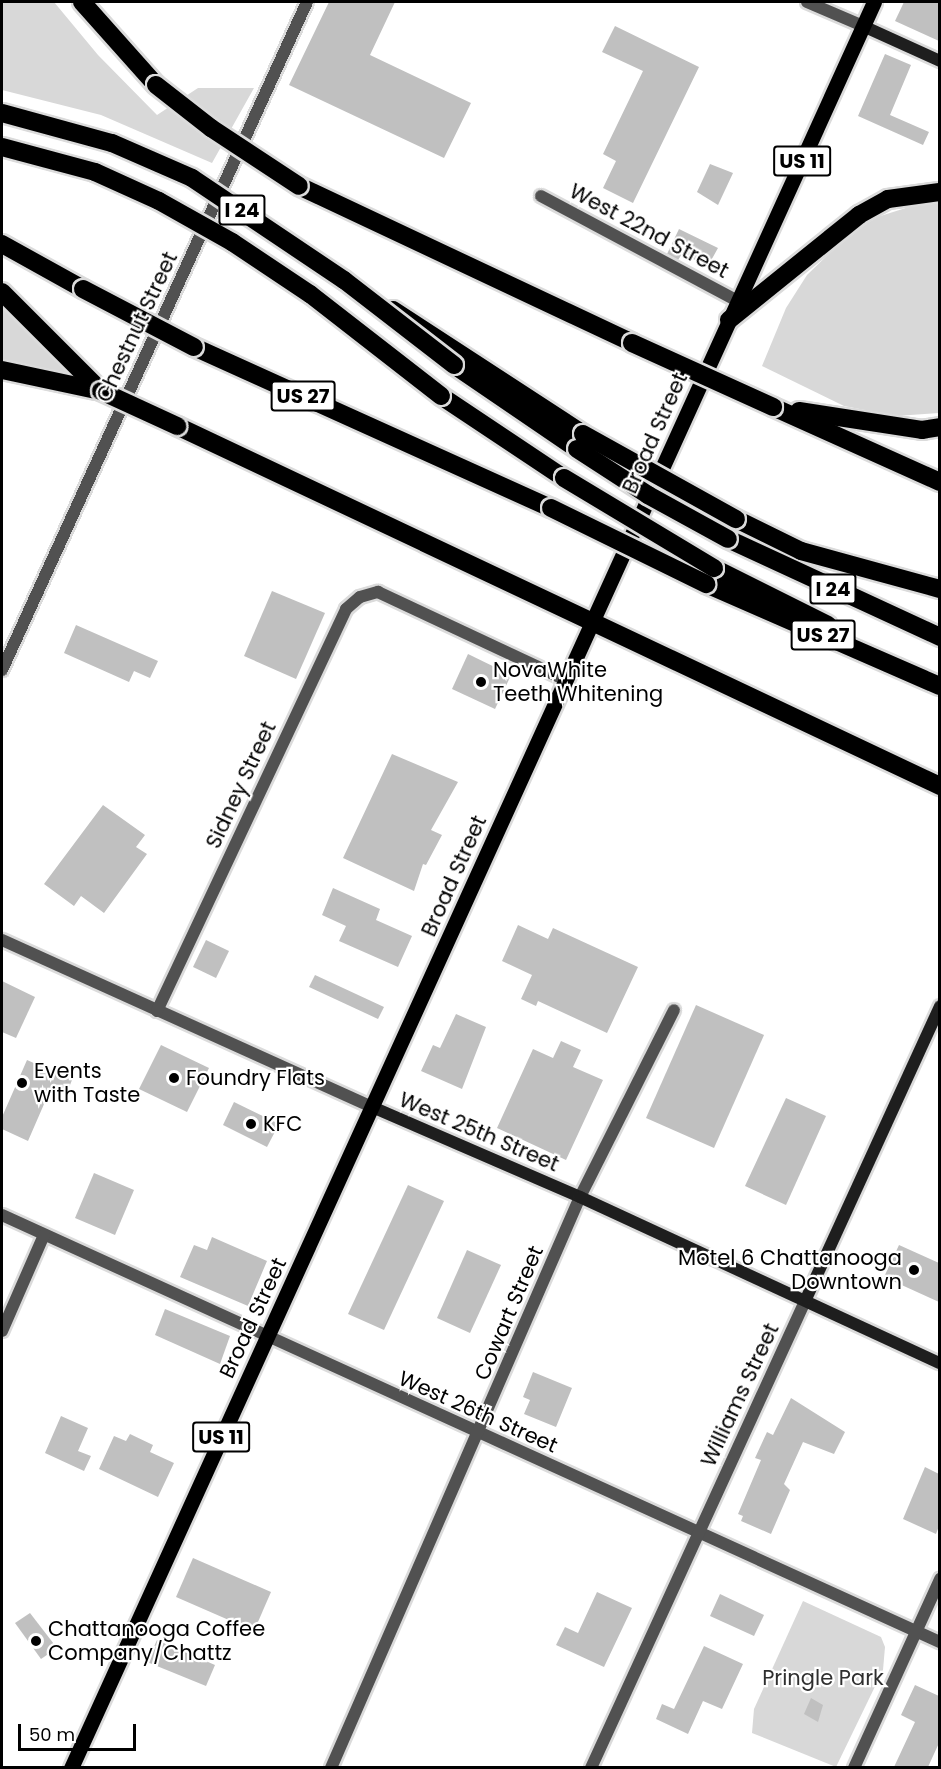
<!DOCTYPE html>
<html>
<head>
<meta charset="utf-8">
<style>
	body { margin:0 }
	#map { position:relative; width:941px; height:1769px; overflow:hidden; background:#fff; font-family:Poppins,sans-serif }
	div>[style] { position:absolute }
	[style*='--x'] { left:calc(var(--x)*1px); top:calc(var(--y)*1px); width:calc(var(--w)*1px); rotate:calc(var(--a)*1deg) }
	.green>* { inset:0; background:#d8d8d8 }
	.building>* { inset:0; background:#c0c0c0 }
	.roads { filter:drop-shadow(2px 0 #dbdbdb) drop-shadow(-2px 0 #dbdbdb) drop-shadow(0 2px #dbdbdb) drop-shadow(0 -2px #dbdbdb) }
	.street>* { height:12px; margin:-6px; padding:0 6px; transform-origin:6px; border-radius:6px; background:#515151 }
	.secondary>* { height:12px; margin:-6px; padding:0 6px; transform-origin:6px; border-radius:6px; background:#1e1e1e }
	.primary>* { height:15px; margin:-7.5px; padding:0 7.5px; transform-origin:7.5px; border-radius:7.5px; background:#000 }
	.highway>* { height:18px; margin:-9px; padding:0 9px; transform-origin:9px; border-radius:9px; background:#000 }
	.bridges { filter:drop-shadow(2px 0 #dbdbdb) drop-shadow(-2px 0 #dbdbdb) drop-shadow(0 2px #dbdbdb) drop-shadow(0 -2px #dbdbdb) }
	.highway-bridge>* { height:18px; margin:-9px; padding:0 9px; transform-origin:9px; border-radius:9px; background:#000 }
	.dots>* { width:16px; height:16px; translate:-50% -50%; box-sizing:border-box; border:3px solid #fff; border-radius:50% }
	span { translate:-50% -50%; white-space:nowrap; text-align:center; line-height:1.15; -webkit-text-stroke:4.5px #fff; paint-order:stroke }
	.shield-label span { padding:2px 4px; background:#fff; border:2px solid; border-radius:4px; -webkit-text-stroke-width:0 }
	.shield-label { font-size:20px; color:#000; font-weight:700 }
	.street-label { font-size:21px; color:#000 }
	.poi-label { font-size:21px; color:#000 }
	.left { translate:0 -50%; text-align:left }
	.right { translate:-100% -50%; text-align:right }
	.park-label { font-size:21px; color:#2f2f2f }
	.frame { position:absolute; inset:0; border:3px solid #000; pointer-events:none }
	.scale { position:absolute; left:18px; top:1724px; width:118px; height:27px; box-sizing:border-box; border:3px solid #000; border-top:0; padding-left:8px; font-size:18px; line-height:21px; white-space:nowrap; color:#000; -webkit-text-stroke:4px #fff; paint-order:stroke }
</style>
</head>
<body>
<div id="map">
	<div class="green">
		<i style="clip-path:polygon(2px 2px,54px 2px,98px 55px,157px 115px,198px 88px,254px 88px,212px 163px,101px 115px,2px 90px)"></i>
		<i style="clip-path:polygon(939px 203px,939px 413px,896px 416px,844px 406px,762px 366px,786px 308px,807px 275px,839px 244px,871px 219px,912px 206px)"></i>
		<i style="clip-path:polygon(2px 308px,72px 373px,71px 378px,2px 362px)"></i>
		<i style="clip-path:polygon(803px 1601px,881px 1637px,885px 1647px,883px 1670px,836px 1767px,752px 1733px,754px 1709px)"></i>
	</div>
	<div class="building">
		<i style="clip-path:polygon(329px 2px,395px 2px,370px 55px,471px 103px,444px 158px,289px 85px)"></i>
		<i style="clip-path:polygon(904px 2px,939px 2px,939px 41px,895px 21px)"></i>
		<i style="clip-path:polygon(615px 26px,699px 67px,633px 203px,603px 188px,616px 161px,603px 154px,643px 71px,602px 52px)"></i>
		<i style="clip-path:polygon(885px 54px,911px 65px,890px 115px,929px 132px,923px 145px,858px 116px)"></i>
		<i style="clip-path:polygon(710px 164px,733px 173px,718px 205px,697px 192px)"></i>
		<i style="clip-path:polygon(679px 229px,718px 248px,708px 266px,682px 254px,678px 260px,667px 254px)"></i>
		<i style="clip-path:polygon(272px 591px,325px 613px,296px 679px,244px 656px)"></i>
		<i style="clip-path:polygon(76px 625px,158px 661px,150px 678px,134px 671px,129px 682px,64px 653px)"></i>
		<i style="clip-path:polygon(468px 654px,511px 675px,495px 709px,452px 689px)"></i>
		<i style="clip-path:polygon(392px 754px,458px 782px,431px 830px,442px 835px,426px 865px,423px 864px,414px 891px,343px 858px)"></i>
		<i style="clip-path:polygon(103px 805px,145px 835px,136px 847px,147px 854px,104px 913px,81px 896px,74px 906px,44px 884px)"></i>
		<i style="clip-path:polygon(333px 888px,380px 909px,376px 920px,412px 936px,398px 967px,339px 941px,346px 926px,322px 915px)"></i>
		<i style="clip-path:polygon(518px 925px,548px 939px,553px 928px,638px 967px,607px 1033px,538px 1001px,536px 1006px,521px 999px,532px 975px,502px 961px)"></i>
		<i style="clip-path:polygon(206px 940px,229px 951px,216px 978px,193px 967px)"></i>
		<i style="clip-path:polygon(315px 975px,384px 1007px,378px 1019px,309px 987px)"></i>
		<i style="clip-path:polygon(2px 981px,35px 997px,16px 1038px,2px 1032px)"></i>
		<i style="clip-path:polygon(696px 1005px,764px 1035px,714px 1148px,646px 1118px)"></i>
		<i style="clip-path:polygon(456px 1014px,486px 1027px,462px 1089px,421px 1071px,433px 1045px,440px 1048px)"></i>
		<i style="clip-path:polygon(561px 1041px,581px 1050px,573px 1067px,603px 1080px,566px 1160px,497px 1128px,533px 1049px,553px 1058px)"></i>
		<i style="clip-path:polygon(161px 1045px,209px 1068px,187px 1112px,139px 1089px)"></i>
		<i style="clip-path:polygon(27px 1060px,72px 1080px,66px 1095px,51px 1088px,28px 1141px,2px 1129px,2px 1117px)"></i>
		<i style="clip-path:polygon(786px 1098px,826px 1116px,786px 1205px,745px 1186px)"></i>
		<i style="clip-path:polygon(234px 1102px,279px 1124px,267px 1147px,223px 1125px)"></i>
		<i style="clip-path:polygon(94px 1173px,134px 1190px,115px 1235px,75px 1218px)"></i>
		<i style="clip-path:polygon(408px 1185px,444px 1201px,384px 1330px,348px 1314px)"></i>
		<i style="clip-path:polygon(212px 1237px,267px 1261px,248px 1306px,180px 1277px,194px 1245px,207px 1250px)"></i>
		<i style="clip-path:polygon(899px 1245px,939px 1263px,939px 1302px,884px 1277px)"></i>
		<i style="clip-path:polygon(467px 1250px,501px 1265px,470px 1333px,437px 1318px)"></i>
		<i style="clip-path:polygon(165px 1309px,230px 1336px,220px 1364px,155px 1335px)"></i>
		<i style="clip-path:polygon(533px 1372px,572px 1388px,556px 1427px,524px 1414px,530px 1400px,523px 1397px)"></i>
		<i style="clip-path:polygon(791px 1398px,845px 1432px,834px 1454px,803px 1442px,784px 1484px,790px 1490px,771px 1534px,741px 1521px,743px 1516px,738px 1514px,761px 1460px,755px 1458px,767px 1432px,773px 1435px)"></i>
		<i style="clip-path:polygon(61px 1416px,88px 1428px,78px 1451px,91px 1456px,84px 1471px,45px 1453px)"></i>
		<i style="clip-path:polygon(130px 1434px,153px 1445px,150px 1452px,174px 1463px,158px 1497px,99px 1469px,114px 1436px,126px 1441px)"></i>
		<i style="clip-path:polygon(925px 1467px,939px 1474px,939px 1526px,936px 1534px,903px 1519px)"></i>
		<i style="clip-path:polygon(193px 1558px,271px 1592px,254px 1631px,176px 1597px)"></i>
		<i style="clip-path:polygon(597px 1592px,632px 1608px,604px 1667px,556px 1645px,565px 1627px,578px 1633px)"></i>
		<i style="clip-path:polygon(720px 1594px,764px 1615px,754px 1636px,710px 1616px)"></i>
		<i style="clip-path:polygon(30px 1613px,57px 1648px,41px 1659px,15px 1623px)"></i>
		<i style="clip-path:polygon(157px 1640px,215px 1665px,206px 1686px,147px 1662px)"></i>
		<i style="clip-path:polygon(704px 1646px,743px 1664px,722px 1709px,703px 1701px,688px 1734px,656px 1719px,662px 1704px,674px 1709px)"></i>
		<i style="clip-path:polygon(915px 1685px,939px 1696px,939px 1743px,928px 1767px,894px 1767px,915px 1722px,901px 1715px)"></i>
		<i style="clip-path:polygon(811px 1698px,823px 1705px,818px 1722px,804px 1714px)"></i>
	</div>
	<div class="roads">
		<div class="street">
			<i style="--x:807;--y:2;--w:61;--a:23.2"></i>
			<i style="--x:541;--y:196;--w:223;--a:28.1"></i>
			<i style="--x:2;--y:670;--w:734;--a:-65.46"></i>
			<i style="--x:2;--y:940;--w:406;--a:24.3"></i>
			<i style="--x:157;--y:1011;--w:444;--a:-64.8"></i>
			<i style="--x:346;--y:609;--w:18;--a:-41"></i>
			<i style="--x:360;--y:597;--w:19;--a:-16"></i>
			<i style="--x:378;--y:592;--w:208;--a:25.1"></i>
			<i style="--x:2;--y:1215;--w:1031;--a:24.48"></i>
			<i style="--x:2;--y:1331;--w:105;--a:-66.4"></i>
			<i style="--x:331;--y:1768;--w:623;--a:-66.44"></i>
			<i style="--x:580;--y:1197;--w:209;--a:-63.3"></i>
			<i style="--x:591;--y:1768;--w:516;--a:-65.37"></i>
			<i style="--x:854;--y:1768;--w:208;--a:-65.5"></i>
		</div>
		<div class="secondary">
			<i style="--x:863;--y:26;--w:85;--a:24.4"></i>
			<i style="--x:372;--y:1107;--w:227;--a:23.4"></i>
			<i style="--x:580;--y:1197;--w:396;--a:24.8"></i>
			<i style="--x:806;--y:1299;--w:322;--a:-65.4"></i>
		</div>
		<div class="primary">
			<i style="--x:71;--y:1768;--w:1940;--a:-65.55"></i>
		</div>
		<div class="highway">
			<i style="--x:82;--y:2;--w:111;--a:48.3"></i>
			<i style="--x:299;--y:186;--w:368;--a:25.2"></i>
			<i style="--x:2;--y:244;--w:93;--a:29.1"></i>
			<i style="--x:2;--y:292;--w:140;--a:45"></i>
			<i style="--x:393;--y:310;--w:227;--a:33.1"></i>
			<i style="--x:729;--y:320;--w:167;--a:-38.9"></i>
			<i style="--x:859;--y:215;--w:33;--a:-29"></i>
			<i style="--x:888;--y:199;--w:52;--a:-7.7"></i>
			<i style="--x:194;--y:347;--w:392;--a:24.3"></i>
			<i style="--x:454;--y:365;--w:149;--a:34.3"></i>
			<i style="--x:2;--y:370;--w:96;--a:12"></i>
			<i style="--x:441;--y:396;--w:148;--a:33.7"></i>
			<i style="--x:773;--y:407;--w:183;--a:24.2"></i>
			<i style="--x:799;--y:411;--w:124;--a:8.8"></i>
			<i style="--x:922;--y:430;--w:18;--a:-9"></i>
			<i style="--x:177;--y:426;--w:844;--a:25.26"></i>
			<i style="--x:736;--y:519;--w:72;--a:26.2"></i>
			<i style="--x:801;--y:551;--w:144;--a:15.3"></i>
			<i style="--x:728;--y:539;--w:234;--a:24.8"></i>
			<i style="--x:714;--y:568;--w:127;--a:26.6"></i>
			<i style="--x:706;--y:584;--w:255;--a:23.6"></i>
		</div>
	</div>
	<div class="bridges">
		<div class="highway-bridge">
			<i style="--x:156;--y:85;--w:70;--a:38"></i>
			<i style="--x:211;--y:128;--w:105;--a:33.4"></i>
			<i style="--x:2;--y:113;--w:114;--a:15.3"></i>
			<i style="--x:112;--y:143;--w:87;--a:23.6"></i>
			<i style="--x:192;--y:178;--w:183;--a:33.9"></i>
			<i style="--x:344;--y:280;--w:139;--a:37.7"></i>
			<i style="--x:2;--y:147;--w:96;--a:15"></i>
			<i style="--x:95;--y:172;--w:70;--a:24.4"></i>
			<i style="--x:159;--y:201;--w:84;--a:29.3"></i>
			<i style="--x:232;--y:242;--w:94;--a:33.7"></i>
			<i style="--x:310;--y:294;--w:166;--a:37.9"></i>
			<i style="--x:83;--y:289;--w:125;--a:27.6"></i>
			<i style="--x:632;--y:343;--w:155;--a:24.4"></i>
			<i style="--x:101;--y:391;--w:84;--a:24.7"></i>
			<i style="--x:583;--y:434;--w:175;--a:29.1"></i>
			<i style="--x:577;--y:449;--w:85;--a:32.9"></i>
			<i style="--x:648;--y:495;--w:91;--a:28.8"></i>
			<i style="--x:564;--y:478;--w:175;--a:31"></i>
			<i style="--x:551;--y:508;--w:173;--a:26.1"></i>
		</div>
	</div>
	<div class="dots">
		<i style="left:481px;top:682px;background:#000"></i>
		<i style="left:174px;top:1078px;background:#000"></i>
		<i style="left:22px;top:1083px;background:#000"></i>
		<i style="left:251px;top:1124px;background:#000"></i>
		<i style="left:914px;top:1270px;background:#000"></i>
		<i style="left:36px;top:1641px;background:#000"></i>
	</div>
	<div class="shield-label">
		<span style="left:802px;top:161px">US 11</span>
		<span style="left:242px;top:210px">I 24</span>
		<span style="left:303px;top:396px">US 27</span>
		<span style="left:833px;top:589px">I 24</span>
		<span style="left:823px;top:635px">US 27</span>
		<span style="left:221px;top:1437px">US 11</span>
	</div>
	<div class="street-label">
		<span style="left:649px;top:231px;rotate:28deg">West 22nd Street</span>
		<span style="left:137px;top:327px;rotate:-65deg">Chestnut Street</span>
		<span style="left:655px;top:433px;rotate:-66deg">Broad Street</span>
		<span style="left:241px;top:785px;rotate:-65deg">Sidney Street</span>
		<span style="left:454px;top:876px;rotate:-66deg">Broad Street</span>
		<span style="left:479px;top:1132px;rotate:23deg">West 25th Street</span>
		<span style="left:509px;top:1313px;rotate:-67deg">Cowart Street</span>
		<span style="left:253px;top:1318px;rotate:-65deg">Broad Street</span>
		<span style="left:740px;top:1395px;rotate:-65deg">Williams Street</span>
		<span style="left:478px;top:1412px;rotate:24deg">West 26th Street</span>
	</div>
	<div class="poi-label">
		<span class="left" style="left:493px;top:682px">NovaWhite<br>Teeth Whitening</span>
		<span class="left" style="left:34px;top:1083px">Events<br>with Taste</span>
		<span class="left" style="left:186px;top:1078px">Foundry Flats</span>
		<span class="left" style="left:263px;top:1124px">KFC</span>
		<span class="right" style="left:902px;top:1270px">Motel 6 Chattanooga<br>Downtown</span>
		<span class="left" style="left:48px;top:1641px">Chattanooga Coffee<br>Company/Chattz</span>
	</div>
	<div class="park-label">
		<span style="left:823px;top:1678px">Pringle Park</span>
	</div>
	<div class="frame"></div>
	<div class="scale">50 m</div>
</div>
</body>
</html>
